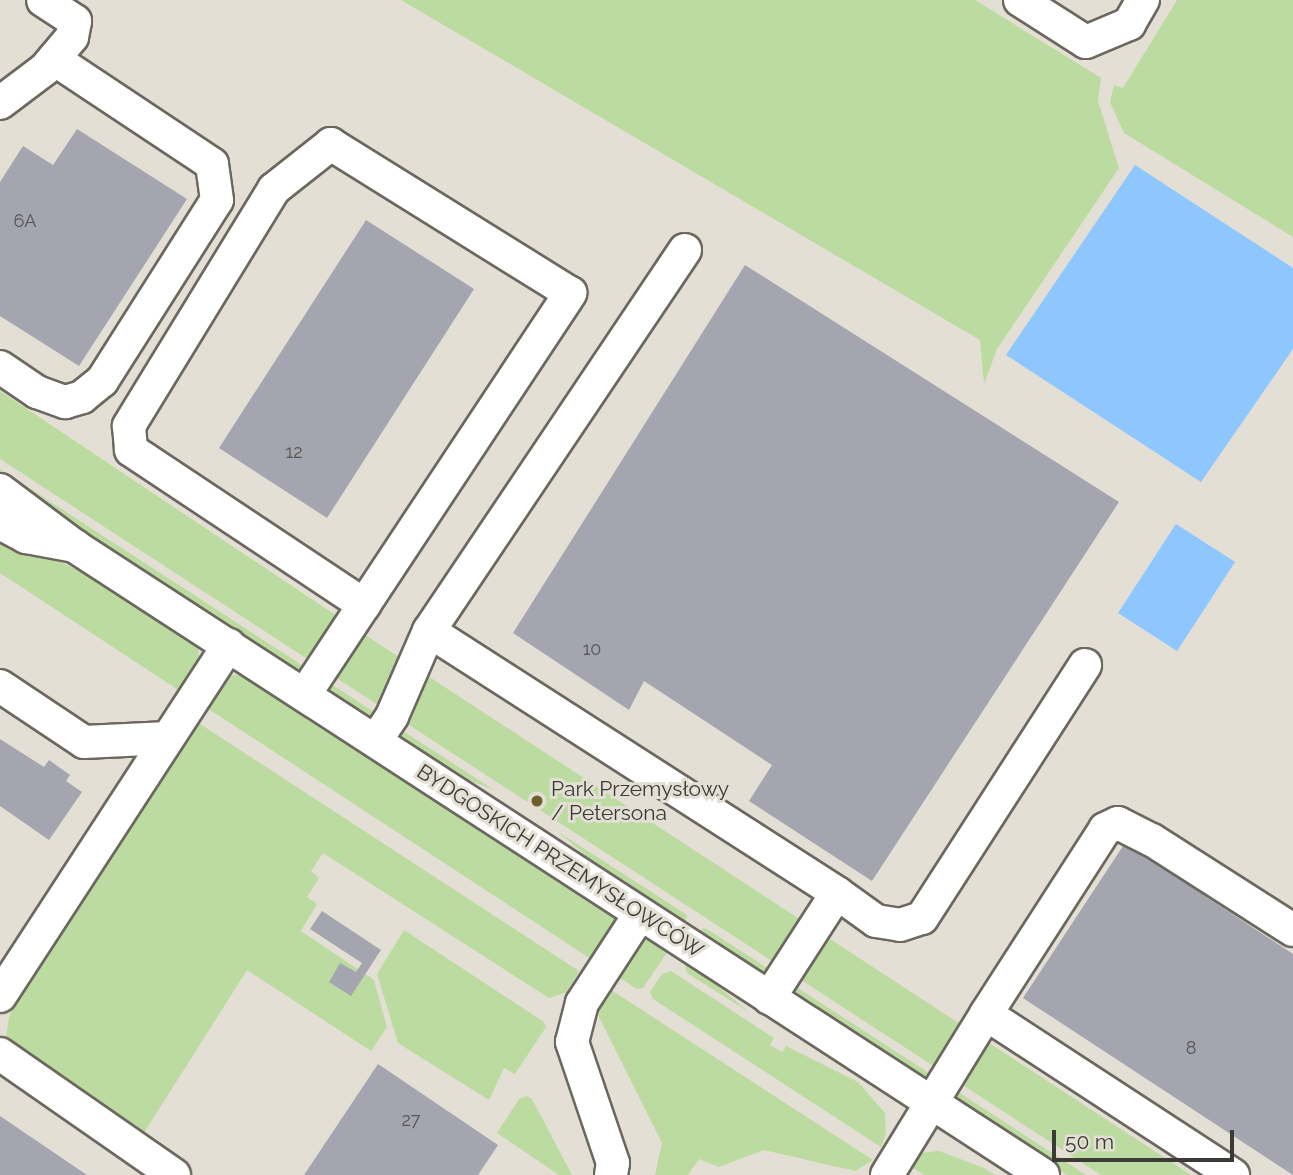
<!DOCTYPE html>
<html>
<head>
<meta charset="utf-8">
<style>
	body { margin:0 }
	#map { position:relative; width:1293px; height:1175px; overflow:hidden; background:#e3dfd5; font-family:Raleway,sans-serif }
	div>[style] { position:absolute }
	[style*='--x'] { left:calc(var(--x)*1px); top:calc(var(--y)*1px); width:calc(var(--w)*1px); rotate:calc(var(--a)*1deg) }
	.green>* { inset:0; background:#bcdba0 }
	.water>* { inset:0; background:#8ec6fe }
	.building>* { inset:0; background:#a4a5af }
	.roads { filter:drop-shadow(2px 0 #6c685f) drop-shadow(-2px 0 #6c685f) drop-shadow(0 2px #6c685f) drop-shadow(0 -2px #6c685f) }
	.minor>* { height:32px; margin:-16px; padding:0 16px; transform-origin:16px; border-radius:16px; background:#fff }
	.dots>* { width:19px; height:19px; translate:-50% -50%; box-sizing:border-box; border:4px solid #e3dfd5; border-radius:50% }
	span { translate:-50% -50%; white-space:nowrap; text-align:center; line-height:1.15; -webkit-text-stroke:6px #e3dfd5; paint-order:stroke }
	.number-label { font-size:18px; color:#555554 }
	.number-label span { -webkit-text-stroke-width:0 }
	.poi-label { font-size:21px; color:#3b3a36 }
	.left { translate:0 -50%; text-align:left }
	.street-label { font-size:21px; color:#3b3a36 }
	.scale { position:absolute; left:1052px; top:1130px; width:182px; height:32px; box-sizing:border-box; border:4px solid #3b3a36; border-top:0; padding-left:9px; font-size:21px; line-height:24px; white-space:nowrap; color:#3b3a36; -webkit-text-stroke:5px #e3dfd5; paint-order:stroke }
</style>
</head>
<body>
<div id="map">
	<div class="green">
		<i style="clip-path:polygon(401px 0,975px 0,1101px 78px,1098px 101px,1119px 168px,997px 349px,984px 384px,980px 340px)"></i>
		<i style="clip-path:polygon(1177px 0,1293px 0,1293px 237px,1124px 133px,1110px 102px,1114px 85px,1123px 88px)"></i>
		<i style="clip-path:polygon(0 391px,379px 644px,1191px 1175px,1101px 1175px,0 459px)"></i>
		<i style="clip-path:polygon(0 469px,494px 790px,444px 770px,0 481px)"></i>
		<i style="clip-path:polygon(0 531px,116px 590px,197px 643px,201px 668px,186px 695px,0 573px)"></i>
		<i style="clip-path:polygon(232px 675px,249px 676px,670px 948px,643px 988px,637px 989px,198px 702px,223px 677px)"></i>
		<i style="clip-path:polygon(194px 720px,579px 971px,567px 992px,549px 998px,323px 853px,311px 871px,319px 878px,307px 897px,317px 904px,301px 931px,374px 980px,387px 1027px,371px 1051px,247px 970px,140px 1139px,6px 1039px,9px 1016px)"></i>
		<i style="clip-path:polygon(557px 831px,687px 915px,684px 927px,613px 879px)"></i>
		<i style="clip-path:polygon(703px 928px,707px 929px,1086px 1175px,1067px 1175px,698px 935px)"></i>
		<i style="clip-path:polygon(404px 930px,544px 1022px,546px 1027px,515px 1074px,504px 1068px,489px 1100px,398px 1043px,377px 974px)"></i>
		<i style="clip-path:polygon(683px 957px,749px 1012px,687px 973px)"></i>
		<i style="clip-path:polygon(671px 971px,774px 1038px,770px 1045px,782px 1052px,786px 1046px,858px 1082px,885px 1113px,886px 1134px,881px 1147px,653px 999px,650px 992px,662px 974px)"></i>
		<i style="clip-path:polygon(602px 984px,873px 1160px,855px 1171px,764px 1150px,719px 1167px,699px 1159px,688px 1175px,655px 1175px,662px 1143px,599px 1017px,598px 991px)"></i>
		<i style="clip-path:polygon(527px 1096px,532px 1099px,572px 1175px,559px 1175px,497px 1133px,519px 1099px)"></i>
		<i style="clip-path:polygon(939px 1151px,984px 1168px,995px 1175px,924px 1175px,905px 1163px,919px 1153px)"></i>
	</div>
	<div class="water">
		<i style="clip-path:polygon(1135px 165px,1293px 268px,1293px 349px,1201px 482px,1006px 355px)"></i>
		<i style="clip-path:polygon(1176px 524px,1235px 562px,1177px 651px,1118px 613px)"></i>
	</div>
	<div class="building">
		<i style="clip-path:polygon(77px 129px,187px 199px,79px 366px,0 316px,0 182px,23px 146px,53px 165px)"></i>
		<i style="clip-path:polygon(366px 220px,474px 289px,327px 518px,219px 448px)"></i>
		<i style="clip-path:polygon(745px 265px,1119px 502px,872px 881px,749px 801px,772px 765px,644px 681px,629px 710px,513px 633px)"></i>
		<i style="clip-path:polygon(0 739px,44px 767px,49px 760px,70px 775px,66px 781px,82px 792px,49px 840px,0 806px)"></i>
		<i style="clip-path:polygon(1125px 843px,1293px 954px,1293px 1175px,1023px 998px)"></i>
		<i style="clip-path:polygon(322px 911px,381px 950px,351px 996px,329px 982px,340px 963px,356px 972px,362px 963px,310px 929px)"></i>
		<i style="clip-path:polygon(378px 1064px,498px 1145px,478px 1175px,304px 1175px)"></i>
		<i style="clip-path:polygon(0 1116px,87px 1175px,0 1175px)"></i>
	</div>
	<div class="roads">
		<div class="minor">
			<i style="--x:1020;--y:0;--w:78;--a:32.5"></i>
			<i style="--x:1086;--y:42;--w:47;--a:-22.7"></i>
			<i style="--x:1129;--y:24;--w:28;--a:-60"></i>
			<i style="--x:0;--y:103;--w:56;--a:-37.1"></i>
			<i style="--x:45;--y:69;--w:42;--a:-49.8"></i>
			<i style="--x:72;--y:37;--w:16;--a:-79"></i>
			<i style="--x:75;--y:21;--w:38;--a:-147"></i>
			<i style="--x:0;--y:367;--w:45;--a:34"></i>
			<i style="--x:37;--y:392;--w:30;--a:20"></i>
			<i style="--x:65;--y:402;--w:18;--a:-16"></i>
			<i style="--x:82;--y:397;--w:26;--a:-39"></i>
			<i style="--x:102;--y:381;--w:214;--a:-57.6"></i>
			<i style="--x:217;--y:200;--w:36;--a:-98"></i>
			<i style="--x:212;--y:164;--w:190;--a:-146.4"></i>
			<i style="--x:0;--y:490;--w:95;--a:36.9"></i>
			<i style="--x:76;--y:547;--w:1153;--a:33"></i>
			<i style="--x:0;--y:523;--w:30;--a:28"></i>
			<i style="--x:26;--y:537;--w:50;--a:10.4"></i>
			<i style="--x:429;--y:631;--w:459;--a:-56.1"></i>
			<i style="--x:0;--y:686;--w:101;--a:33.7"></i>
			<i style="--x:84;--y:742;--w:84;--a:-2.7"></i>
			<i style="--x:305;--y:694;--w:481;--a:-56.5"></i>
			<i style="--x:570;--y:293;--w:282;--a:-148.1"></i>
			<i style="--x:331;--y:144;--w:73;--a:141.7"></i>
			<i style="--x:274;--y:189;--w:278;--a:121.5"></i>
			<i style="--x:129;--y:426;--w:24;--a:85"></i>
			<i style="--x:131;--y:450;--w:280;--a:33.6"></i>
			<i style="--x:376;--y:740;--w:29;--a:-56"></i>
			<i style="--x:392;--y:716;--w:93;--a:-66.5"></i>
			<i style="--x:429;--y:631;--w:485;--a:32.7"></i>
			<i style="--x:837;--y:893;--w:125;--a:122.9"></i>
			<i style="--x:837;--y:893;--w:48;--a:35.7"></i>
			<i style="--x:876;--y:921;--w:24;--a:9"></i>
			<i style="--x:900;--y:925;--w:23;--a:-18"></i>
			<i style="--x:922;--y:918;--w:301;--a:-57.2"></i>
			<i style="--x:0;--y:996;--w:419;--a:-56.9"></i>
			<i style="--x:986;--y:1014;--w:220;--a:-57.2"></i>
			<i style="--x:1105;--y:829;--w:14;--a:-25"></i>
			<i style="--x:1118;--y:823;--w:38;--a:27"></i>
			<i style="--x:1152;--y:840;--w:167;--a:32.6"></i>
			<i style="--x:0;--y:1054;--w:212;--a:34.8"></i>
			<i style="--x:611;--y:1175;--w:12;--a:-81"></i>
			<i style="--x:613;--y:1163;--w:128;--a:-108.7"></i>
			<i style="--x:572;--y:1042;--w:40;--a:-75.6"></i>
			<i style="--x:582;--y:1003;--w:106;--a:-56.9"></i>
			<i style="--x:887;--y:1175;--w:189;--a:-58.4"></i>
			<i style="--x:986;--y:1014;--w:295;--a:33.1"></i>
		</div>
	</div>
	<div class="dots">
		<i style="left:537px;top:801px;background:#6e602e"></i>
	</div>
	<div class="number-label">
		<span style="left:25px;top:221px">6A</span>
		<span style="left:294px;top:452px">12</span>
		<span style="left:592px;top:649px">10</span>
		<span style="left:1191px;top:1048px">8</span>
		<span style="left:411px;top:1120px">27</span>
	</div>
	<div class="poi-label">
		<span class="left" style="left:551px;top:801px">Park Przemysłowy<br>/ Petersona</span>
	</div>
	<div class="street-label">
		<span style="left:560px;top:861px;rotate:33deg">BYDGOSKICH PRZEMYSŁOWCÓW</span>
	</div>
	<div class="scale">50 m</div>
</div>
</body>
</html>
